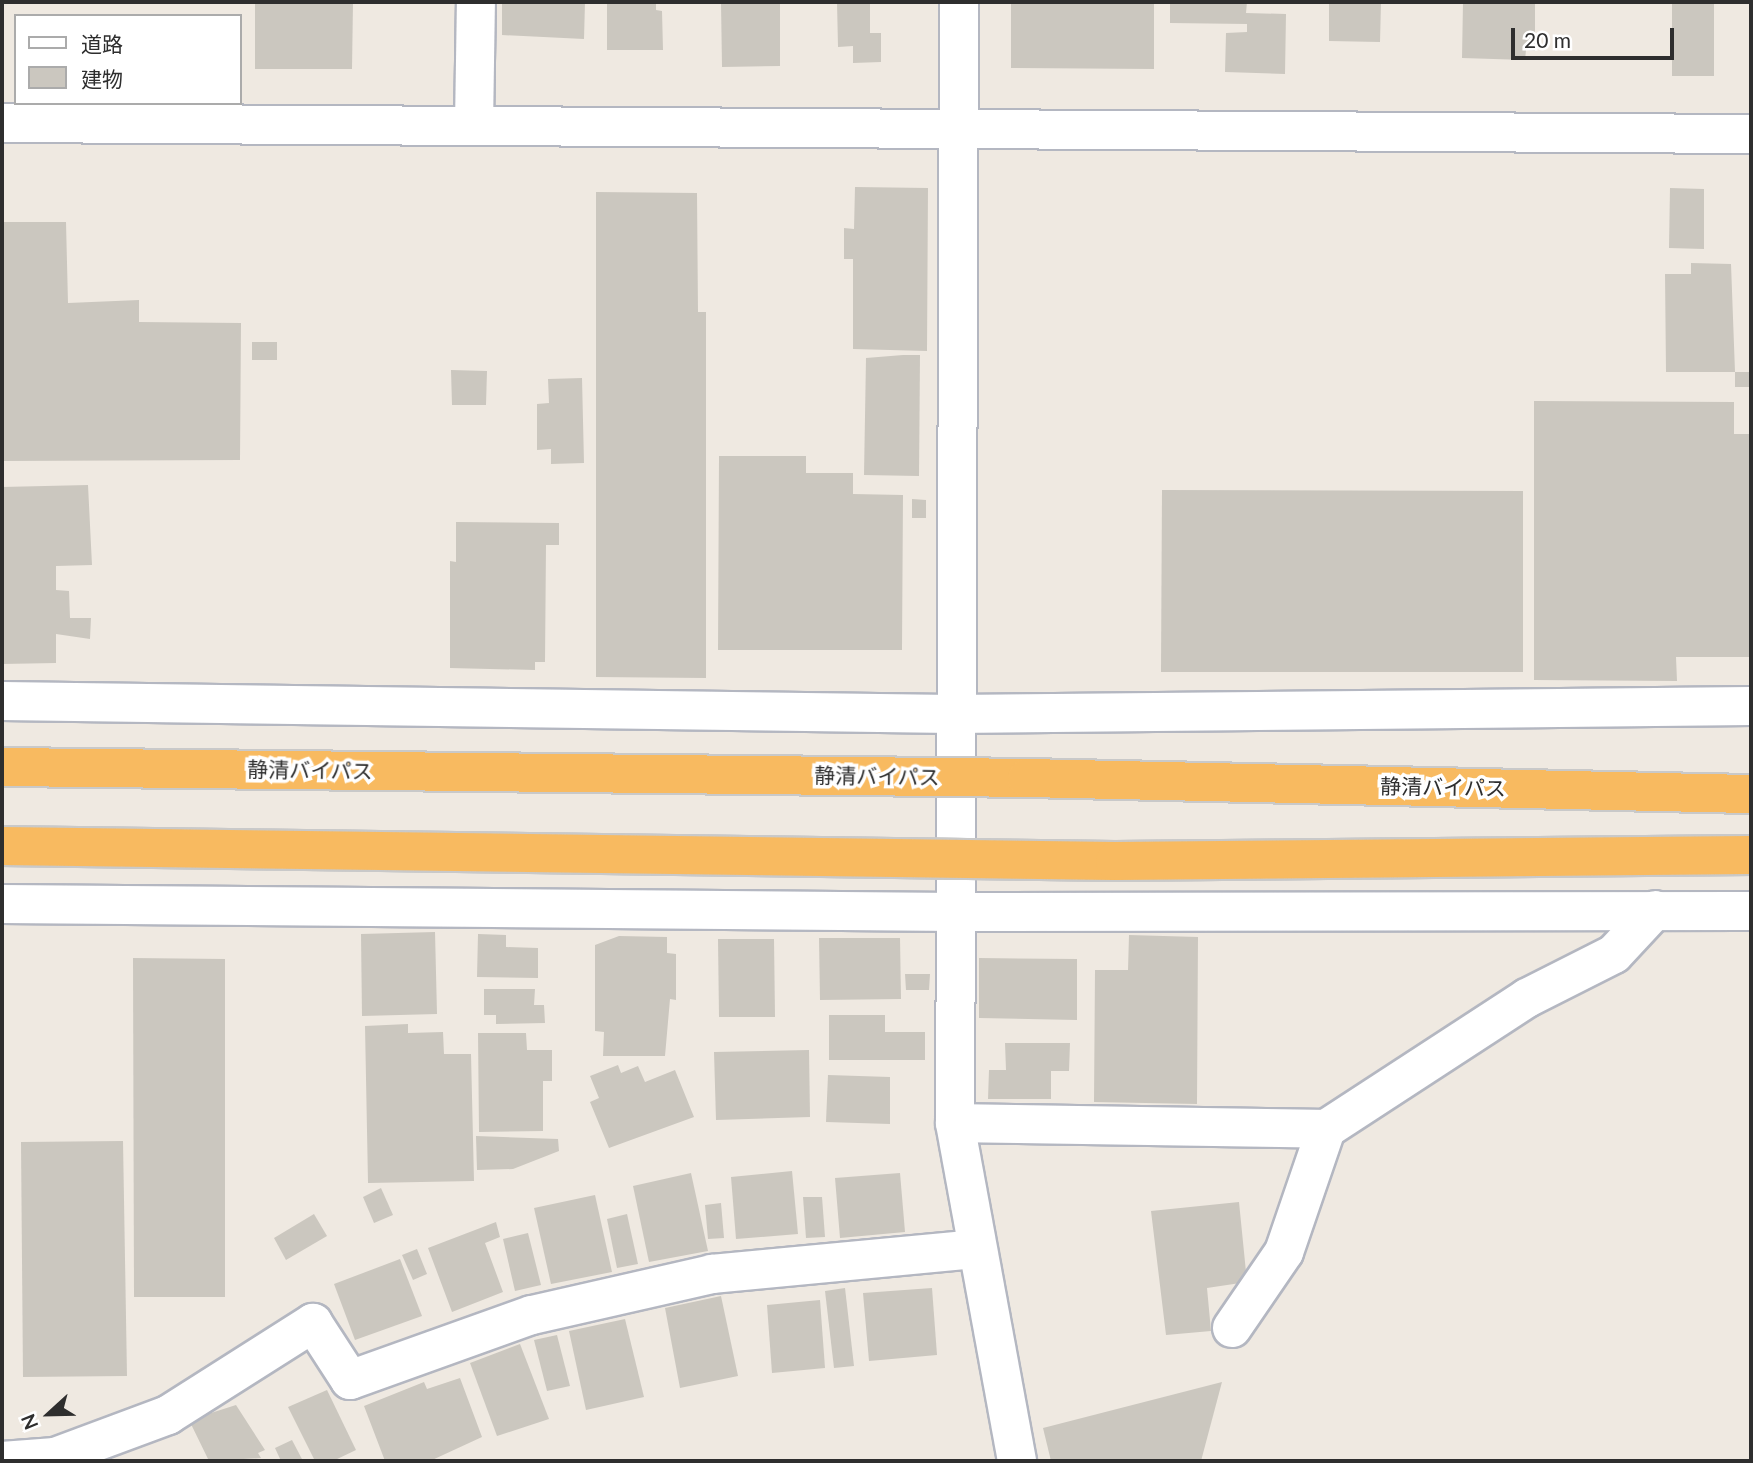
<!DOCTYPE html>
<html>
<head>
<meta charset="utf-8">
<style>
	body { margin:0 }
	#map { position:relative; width:1753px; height:1463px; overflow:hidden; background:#efe9e1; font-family:Lato,"Noto Sans JP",sans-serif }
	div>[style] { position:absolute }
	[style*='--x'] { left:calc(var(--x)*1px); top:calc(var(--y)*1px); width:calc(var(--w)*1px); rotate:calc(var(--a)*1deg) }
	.building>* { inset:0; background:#cbc7bf }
	.roads { filter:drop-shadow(2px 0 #b4b7c1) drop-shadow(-2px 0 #b4b7c1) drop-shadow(0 2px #b4b7c1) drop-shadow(0 -2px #b4b7c1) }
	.minor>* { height:38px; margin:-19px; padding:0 19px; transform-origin:19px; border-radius:19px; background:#fff }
	.tertiary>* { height:38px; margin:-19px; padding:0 19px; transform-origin:19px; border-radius:19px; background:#fff }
	.bridges { filter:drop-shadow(2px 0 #c9c9c9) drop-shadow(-2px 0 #c9c9c9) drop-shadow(0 2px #c9c9c9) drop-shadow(0 -2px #c9c9c9) }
	.trunk-bridge>* { height:38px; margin:-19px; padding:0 19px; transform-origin:19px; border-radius:19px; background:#f8ba60 }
	span { translate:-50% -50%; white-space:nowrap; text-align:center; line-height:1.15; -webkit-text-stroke:7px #fff; paint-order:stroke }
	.street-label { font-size:21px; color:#2e2e2e }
	.frame { position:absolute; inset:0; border:4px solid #2e2e2e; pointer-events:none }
	.legend { position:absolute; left:14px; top:14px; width:228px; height:91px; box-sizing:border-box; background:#fff; border:2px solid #ababab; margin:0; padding:9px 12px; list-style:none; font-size:21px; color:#2e2e2e }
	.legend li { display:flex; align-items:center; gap:14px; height:35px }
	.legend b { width:35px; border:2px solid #ababab }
	.north { position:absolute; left:14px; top:1379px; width:70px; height:70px; -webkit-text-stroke:5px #fff; paint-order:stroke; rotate:248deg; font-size:19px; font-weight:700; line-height:28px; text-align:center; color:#2e2e2e }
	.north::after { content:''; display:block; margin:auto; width:24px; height:32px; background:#2e2e2e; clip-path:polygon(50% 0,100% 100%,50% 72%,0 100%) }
	.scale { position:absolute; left:1511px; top:28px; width:163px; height:32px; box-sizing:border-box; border:4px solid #2e2e2e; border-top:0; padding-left:9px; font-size:21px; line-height:24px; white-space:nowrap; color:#2e2e2e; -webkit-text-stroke:5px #fff; paint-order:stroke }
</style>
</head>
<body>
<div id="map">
	<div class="building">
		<i style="clip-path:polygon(255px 2px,353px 2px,352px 69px,255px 69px)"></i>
		<i style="clip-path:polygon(502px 2px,585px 2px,584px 39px,502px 35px)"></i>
		<i style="clip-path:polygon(607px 2px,656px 2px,656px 10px,662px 11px,663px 50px,607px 50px)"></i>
		<i style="clip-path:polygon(721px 2px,780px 2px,780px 66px,722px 67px)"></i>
		<i style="clip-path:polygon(837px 2px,870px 2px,870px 33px,881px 33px,881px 62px,853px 63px,853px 46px,838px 47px)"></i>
		<i style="clip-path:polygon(1011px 2px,1154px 2px,1154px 69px,1011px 68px)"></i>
		<i style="clip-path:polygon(1170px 2px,1247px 2px,1246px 13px,1286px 14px,1285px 74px,1225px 72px,1226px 33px,1247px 32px,1247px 24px,1170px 23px)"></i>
		<i style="clip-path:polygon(1329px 2px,1381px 2px,1380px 42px,1329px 41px)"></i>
		<i style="clip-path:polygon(1463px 2px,1535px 2px,1535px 51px,1526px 50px,1525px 60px,1462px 58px)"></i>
		<i style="clip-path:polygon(1672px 2px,1714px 2px,1714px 76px,1672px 76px)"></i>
		<i style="clip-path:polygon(855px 187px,928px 188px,927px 351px,853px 349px,853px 259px,844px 259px,844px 228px,854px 229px)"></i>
		<i style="clip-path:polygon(1670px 188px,1704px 189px,1704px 249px,1669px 248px)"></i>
		<i style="clip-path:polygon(596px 192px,697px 193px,698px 312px,706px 312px,706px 678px,596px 677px)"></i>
		<i style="clip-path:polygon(2px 222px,66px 222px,68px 303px,139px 300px,139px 322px,241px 323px,240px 460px,2px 461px)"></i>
		<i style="clip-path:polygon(1691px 263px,1731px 264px,1735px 372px,1666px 372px,1665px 274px,1691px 274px)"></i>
		<i style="clip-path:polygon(252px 342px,277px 342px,277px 360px,252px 360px)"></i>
		<i style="clip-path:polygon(903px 355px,920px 355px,919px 476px,864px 475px,866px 358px)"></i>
		<i style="clip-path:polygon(451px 370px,487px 371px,486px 405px,452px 405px)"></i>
		<i style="clip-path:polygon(1735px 372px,1751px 372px,1751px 387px,1735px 387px)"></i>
		<i style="clip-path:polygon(582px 378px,584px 463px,551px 464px,551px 449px,537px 450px,537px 404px,549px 403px,548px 379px)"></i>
		<i style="clip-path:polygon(1534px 401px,1734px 402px,1734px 434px,1751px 434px,1751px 657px,1676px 657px,1677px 681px,1534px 680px)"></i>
		<i style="clip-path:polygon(719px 456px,806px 456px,806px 473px,853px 473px,853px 494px,903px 495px,902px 650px,718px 650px)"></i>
		<i style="clip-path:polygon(88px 485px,92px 565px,56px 566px,56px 590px,69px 591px,70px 618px,91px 618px,90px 639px,56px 634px,56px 663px,2px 664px,2px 487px)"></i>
		<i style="clip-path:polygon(1162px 490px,1523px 491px,1523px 672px,1161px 672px)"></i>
		<i style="clip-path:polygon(912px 499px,926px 500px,926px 518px,912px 518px)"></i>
		<i style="clip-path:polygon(456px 522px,559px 523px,559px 545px,546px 545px,545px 662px,535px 662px,535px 670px,450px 668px,450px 561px,456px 562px)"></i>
		<i style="clip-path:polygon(435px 932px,437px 1014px,362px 1016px,361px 934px)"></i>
		<i style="clip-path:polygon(478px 934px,506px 935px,506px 947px,538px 948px,538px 978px,477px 977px)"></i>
		<i style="clip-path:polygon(1129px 935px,1198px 937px,1197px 1104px,1094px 1102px,1095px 970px,1128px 970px)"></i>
		<i style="clip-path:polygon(619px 936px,667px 937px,667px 953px,676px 954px,676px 1000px,670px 999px,665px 1056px,603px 1056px,604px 1032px,595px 1031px,595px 945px)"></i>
		<i style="clip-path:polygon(819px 938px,900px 938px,901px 999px,820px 1000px)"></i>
		<i style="clip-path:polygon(718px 939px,774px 939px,775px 1017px,719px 1017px)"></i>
		<i style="clip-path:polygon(133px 958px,225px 959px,225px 1297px,134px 1297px)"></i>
		<i style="clip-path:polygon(979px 958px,1077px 959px,1077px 1020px,979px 1018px)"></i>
		<i style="clip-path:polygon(905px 974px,930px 974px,929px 990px,906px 990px)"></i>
		<i style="clip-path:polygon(484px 989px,535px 989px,534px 1005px,544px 1005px,545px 1023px,496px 1024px,496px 1015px,484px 1015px)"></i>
		<i style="clip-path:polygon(829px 1015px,885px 1015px,885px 1032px,925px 1032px,925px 1060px,829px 1060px)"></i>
		<i style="clip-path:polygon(408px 1024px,408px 1033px,443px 1032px,444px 1054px,471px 1054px,474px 1181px,368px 1183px,365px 1026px)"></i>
		<i style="clip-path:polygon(478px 1033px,526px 1033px,527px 1050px,552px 1050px,552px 1081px,543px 1081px,543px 1131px,479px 1132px)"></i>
		<i style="clip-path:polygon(1005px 1043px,1070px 1043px,1069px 1071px,1051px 1071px,1051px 1099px,988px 1099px,989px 1070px,1006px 1070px)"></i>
		<i style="clip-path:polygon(809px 1050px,810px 1117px,716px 1120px,714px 1052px)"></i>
		<i style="clip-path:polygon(618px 1065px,621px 1073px,638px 1066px,645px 1082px,675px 1070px,694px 1117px,609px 1148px,590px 1102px,599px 1098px,590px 1076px)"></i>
		<i style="clip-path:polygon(828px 1075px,890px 1077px,890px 1124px,826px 1122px)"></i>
		<i style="clip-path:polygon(476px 1136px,558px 1139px,559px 1151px,513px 1169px,477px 1170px)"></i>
		<i style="clip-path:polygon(123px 1141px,127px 1376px,23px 1377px,21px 1142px)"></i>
		<i style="clip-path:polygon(792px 1171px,798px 1234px,736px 1239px,731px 1177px)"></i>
		<i style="clip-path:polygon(691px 1173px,708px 1251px,649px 1262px,633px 1186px)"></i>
		<i style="clip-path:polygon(900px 1173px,905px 1232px,840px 1238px,835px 1178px)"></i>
		<i style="clip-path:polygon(381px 1188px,393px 1215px,374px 1223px,363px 1197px)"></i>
		<i style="clip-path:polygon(595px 1195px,612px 1272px,551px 1284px,534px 1208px)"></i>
		<i style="clip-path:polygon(803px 1197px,822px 1197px,825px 1237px,806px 1238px)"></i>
		<i style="clip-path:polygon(1239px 1202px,1247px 1282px,1207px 1288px,1211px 1331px,1166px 1335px,1151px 1211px)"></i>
		<i style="clip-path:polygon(721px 1203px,724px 1238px,708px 1239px,705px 1205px)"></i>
		<i style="clip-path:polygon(314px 1214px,327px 1236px,286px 1260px,274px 1238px)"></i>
		<i style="clip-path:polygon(627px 1214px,638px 1264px,617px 1268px,607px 1219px)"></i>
		<i style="clip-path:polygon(496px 1222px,500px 1237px,485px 1243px,503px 1292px,452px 1312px,428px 1248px)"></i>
		<i style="clip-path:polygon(528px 1233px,541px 1285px,515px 1291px,503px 1239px)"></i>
		<i style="clip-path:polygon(417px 1249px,427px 1274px,413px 1280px,402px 1255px)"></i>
		<i style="clip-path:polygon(400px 1259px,422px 1316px,355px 1340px,334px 1284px)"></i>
		<i style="clip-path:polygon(845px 1288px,854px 1366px,834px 1368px,825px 1291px)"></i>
		<i style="clip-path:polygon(932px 1288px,937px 1355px,869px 1361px,863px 1293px)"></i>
		<i style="clip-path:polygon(721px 1296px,738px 1376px,680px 1388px,665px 1308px)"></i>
		<i style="clip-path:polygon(820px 1300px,825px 1368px,772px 1373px,767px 1305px)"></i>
		<i style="clip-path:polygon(625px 1319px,644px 1397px,586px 1410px,569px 1331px)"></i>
		<i style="clip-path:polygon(557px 1335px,570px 1386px,547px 1391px,534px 1340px)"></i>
		<i style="clip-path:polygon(520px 1344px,549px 1419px,497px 1436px,470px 1363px)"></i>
		<i style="clip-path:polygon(460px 1378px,482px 1437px,430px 1461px,385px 1461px,364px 1406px,424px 1382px,427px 1389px)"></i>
		<i style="clip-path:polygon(1222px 1382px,1201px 1461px,1051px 1461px,1043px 1428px)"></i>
		<i style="clip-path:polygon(327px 1390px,356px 1450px,333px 1461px,315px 1461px,288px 1407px)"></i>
		<i style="clip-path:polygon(236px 1405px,265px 1450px,258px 1453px,261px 1458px,209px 1461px,189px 1420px)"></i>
		<i style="clip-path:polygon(292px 1440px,303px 1461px,281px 1461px,275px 1448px)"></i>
	</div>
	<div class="roads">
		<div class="minor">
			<i style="--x:959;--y:2;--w:1121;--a:90.2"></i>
			<i style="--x:955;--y:1123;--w:344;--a:79.6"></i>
			<i style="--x:474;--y:125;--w:123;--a:-89.1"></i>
			<i style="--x:2;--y:701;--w:951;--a:0.78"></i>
			<i style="--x:953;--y:714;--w:798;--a:-0.57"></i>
			<i style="--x:2;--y:904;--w:955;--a:0.48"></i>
			<i style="--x:957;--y:912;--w:794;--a:-0.07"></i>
			<i style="--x:955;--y:1123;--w:371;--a:0.9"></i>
			<i style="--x:1232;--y:1328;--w:92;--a:-55.6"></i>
			<i style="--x:1284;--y:1252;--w:130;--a:-71.1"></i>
			<i style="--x:1326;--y:1129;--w:240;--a:-33.1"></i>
			<i style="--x:1527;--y:998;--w:97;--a:-26.8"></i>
			<i style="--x:1614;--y:954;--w:60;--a:-47"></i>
			<i style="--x:2;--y:1461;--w:53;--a:-4.3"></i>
			<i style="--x:55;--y:1457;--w:121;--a:-20.4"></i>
			<i style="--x:168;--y:1415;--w:172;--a:-32.4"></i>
			<i style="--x:313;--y:1323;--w:68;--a:57"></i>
			<i style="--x:350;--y:1380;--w:193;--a:-19.7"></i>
			<i style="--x:532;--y:1315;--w:185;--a:-12.8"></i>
			<i style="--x:712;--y:1274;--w:266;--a:-5.4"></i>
		</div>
		<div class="tertiary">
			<i style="--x:2;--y:123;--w:1749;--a:0.36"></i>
		</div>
	</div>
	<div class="bridges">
		<div class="trunk-bridge">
			<i style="--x:2;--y:767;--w:1025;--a:0.61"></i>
			<i style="--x:1027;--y:778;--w:724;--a:1.27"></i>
			<i style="--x:2;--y:846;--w:1113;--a:0.77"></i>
			<i style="--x:1115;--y:861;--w:636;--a:-0.54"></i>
		</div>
	</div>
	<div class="street-label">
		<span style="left:310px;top:770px;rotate:1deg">静清バイパス</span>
		<span style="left:877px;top:776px;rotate:1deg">静清バイパス</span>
		<span style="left:1443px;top:787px;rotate:1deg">静清バイパス</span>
	</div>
	<div class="frame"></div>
	<ul class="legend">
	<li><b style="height:9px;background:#fff"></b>道路</li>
	<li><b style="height:19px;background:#cbc7bf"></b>建物</li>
	</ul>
	<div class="north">N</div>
	<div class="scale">20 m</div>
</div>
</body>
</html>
